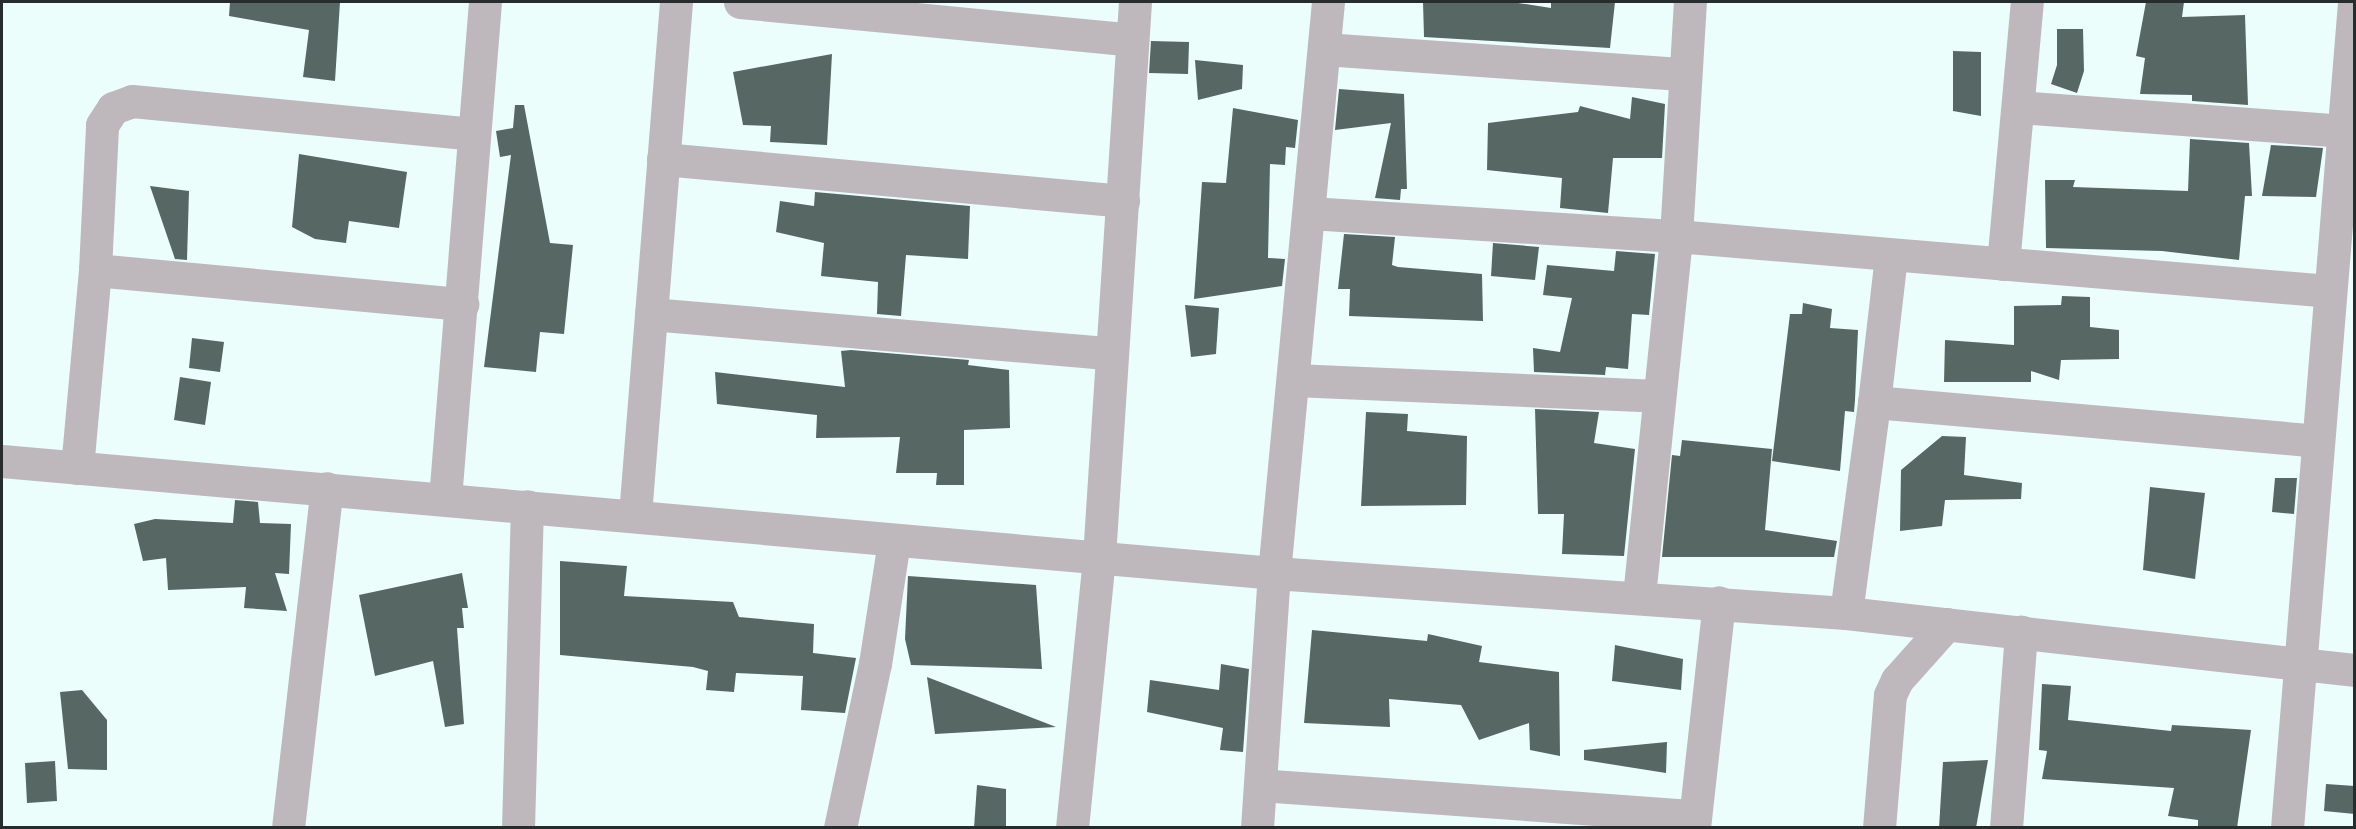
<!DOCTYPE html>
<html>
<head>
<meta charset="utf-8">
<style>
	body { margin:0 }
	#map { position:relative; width:2356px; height:829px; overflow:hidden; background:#ecfefb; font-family:Inter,sans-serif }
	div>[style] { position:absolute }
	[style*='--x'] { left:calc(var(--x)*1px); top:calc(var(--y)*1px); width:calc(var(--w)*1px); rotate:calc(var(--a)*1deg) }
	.building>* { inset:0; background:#576764 }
	.street>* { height:33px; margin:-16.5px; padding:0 16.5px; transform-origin:16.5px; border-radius:16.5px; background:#beb8bc }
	span { translate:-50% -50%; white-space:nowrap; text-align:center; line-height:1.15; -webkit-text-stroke:6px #ecfefb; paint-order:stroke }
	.frame { position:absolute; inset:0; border:3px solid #262d2c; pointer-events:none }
</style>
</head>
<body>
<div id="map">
	<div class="building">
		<i style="clip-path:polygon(230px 2px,340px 2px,335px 81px,303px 77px,309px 30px,229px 16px)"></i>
		<i style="clip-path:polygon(1423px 2px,1512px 2px,1551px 8px,1551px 2px,1615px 2px,1610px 48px,1424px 37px)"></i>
		<i style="clip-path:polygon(2146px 2px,2184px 2px,2182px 17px,2245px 15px,2248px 105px,2192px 101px,2192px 95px,2140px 94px,2145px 58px,2136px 56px)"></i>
		<i style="clip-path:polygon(2057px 29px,2083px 29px,2084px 71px,2077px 93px,2051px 84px,2057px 65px)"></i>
		<i style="clip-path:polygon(1151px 41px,1189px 42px,1188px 74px,1149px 73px)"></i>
		<i style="clip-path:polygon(1953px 51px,1981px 52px,1981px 116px,1953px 111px)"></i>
		<i style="clip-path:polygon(832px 54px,827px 145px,770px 142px,771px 126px,743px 125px,733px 72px)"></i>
		<i style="clip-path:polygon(1195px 60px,1243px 65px,1242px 89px,1198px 100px)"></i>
		<i style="clip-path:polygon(1339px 89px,1404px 94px,1407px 189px,1401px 189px,1400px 200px,1375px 198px,1391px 123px,1335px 130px)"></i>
		<i style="clip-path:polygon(1632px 97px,1665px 104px,1662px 158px,1613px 158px,1608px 213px,1560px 208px,1562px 178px,1487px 170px,1488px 123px,1578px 112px,1580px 106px,1630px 119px)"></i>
		<i style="clip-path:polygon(515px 105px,524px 105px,550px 243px,573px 245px,564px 334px,540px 332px,536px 372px,484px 367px,511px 155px,500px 157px,496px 131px,513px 128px)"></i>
		<i style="clip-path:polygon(1233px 108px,1298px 120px,1295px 148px,1286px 147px,1285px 165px,1270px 164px,1268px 258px,1285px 259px,1282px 286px,1194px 299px,1202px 182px,1226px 183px)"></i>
		<i style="clip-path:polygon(2190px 139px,2249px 143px,2252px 196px,2245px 196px,2239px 260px,2162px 251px,2046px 248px,2045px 180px,2075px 180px,2073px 187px,2188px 191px)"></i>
		<i style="clip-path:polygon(2271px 145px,2323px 148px,2316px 197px,2262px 196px)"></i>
		<i style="clip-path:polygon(299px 154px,407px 172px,399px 228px,349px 221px,346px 243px,315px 239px,292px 227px)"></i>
		<i style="clip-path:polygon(150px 186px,189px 191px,187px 260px,175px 259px)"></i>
		<i style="clip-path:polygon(815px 192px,970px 206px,968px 259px,906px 255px,901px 316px,877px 314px,878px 282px,821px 276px,824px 243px,776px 232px,780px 201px,814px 206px)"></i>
		<i style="clip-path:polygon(1344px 234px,1395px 237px,1392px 265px,1398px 267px,1482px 274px,1483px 321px,1349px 316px,1350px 289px,1338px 289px)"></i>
		<i style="clip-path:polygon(1493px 243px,1539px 247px,1535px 280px,1491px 276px)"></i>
		<i style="clip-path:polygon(1616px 251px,1655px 254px,1649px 315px,1632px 314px,1628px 369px,1606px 367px,1605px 375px,1534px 372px,1533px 348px,1560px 352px,1572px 298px,1543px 295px,1547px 265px,1614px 271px)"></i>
		<i style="clip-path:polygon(2062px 296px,2090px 297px,2090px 327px,2119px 330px,2119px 359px,2061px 360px,2059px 380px,2031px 371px,2031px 382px,1944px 382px,1945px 340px,2014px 345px,2014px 306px,2061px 305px)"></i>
		<i style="clip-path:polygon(1803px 303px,1832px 309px,1830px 328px,1858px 330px,1855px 400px,1854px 412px,1845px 411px,1840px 471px,1772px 461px,1790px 314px,1802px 314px)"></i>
		<i style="clip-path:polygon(1185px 305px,1219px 308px,1216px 354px,1191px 357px)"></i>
		<i style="clip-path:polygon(192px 338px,224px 342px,220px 372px,189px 368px)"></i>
		<i style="clip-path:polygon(851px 350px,969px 360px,968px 365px,1009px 370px,1010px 428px,964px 430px,964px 485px,936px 485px,937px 473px,896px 473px,900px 437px,816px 438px,817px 415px,717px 404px,715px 372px,845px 387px,841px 351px)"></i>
		<i style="clip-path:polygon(180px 377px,211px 382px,205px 425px,174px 420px)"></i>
		<i style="clip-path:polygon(1535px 409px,1599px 412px,1594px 443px,1635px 449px,1624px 556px,1562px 554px,1564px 514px,1538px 514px)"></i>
		<i style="clip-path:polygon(1366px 412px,1408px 414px,1407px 431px,1467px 436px,1466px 505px,1361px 506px)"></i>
		<i style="clip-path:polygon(1942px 436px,1966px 437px,1964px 475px,2022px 483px,2021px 499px,1945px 500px,1942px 526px,1900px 531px,1901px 470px)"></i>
		<i style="clip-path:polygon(1682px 440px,1772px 449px,1765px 530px,1837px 541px,1834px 557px,1662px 557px,1672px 455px,1680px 456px)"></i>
		<i style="clip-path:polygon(2275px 478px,2297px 478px,2294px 514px,2272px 512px)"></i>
		<i style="clip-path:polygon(2150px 487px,2205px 493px,2195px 579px,2143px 570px)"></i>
		<i style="clip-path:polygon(235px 500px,258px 502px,260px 523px,291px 524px,289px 574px,275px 573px,287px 611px,244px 608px,246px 587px,168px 590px,166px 558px,143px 561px,134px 524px,155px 519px,233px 523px)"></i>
		<i style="clip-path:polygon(560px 561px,627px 566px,624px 596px,733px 602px,739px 617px,814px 624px,813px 653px,856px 658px,845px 713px,801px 710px,803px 676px,736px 673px,734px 692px,706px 690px,708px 671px,693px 667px,560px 655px)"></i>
		<i style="clip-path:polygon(462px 573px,468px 608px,462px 608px,464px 628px,457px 628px,464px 724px,445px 727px,433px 661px,375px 676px,359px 595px)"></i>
		<i style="clip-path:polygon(908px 576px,1036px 585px,1042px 669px,911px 665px,905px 639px)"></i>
		<i style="clip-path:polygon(1312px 630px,1427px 641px,1428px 634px,1482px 646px,1479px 662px,1559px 672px,1560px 756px,1530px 750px,1529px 723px,1479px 740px,1461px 705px,1389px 699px,1390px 727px,1304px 723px)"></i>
		<i style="clip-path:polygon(1615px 645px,1683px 659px,1681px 690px,1612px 681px)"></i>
		<i style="clip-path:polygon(1221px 664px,1249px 669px,1243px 752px,1220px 750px,1223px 728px,1147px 712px,1150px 680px,1219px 690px)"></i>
		<i style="clip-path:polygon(927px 677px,1056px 727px,935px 734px)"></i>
		<i style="clip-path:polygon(2042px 684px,2071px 686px,2068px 720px,2171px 731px,2172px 725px,2251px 730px,2237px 828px,2198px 826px,2198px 820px,2168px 816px,2174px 788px,2042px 779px,2047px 751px,2039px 750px)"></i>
		<i style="clip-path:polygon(82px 690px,107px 720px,107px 770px,68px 769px,60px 692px)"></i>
		<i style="clip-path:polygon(1667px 742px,1666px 773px,1584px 760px,1584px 750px)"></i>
		<i style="clip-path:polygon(1988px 760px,1976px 828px,1939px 828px,1943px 762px)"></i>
		<i style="clip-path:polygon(55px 761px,57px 801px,27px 803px,25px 763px)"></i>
		<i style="clip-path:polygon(2326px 784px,2355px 786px,2355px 814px,2324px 811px)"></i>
		<i style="clip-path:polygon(977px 785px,1006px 789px,1006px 828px,974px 828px)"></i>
	</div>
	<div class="street">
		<i style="--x:740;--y:2;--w:394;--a:5.5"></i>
		<i style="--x:1324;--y:49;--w:361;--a:4"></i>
		<i style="--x:2018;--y:107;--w:324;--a:4.2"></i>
		<i style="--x:663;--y:159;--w:462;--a:5.2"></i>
		<i style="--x:1309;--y:213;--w:368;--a:3.6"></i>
		<i style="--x:1676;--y:236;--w:655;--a:4.81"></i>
		<i style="--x:1891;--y:256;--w:147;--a:96.6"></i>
		<i style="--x:1874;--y:402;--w:444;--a:5"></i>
		<i style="--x:2003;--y:264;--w:263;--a:-84.8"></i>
		<i style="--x:95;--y:270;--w:145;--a:-87.2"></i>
		<i style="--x:102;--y:125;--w:20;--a:-57"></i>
		<i style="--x:113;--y:108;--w:20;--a:-20"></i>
		<i style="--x:132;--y:101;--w:343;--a:5.5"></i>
		<i style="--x:651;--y:314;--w:460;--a:4.9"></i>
		<i style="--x:1294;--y:380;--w:364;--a:2.5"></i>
		<i style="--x:2;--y:461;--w:1277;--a:5.03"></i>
		<i style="--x:1274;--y:573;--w:573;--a:4"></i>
		<i style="--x:1846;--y:613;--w:511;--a:6.4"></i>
		<i style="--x:77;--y:468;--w:199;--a:-84.8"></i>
		<i style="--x:95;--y:270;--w:369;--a:5.3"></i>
		<i style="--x:445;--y:499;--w:499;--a:-85.4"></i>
		<i style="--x:635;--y:515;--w:515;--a:-85.43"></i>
		<i style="--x:1639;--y:596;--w:362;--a:-84.1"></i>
		<i style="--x:1676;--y:236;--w:234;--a:-86.6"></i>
		<i style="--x:1846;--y:613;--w:213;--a:-82.4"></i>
		<i style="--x:1260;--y:785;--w:435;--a:4.1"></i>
		<i style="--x:288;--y:828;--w:342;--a:-83.5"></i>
		<i style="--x:518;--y:828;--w:322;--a:-88.4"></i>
		<i style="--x:840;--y:828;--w:168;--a:-78"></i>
		<i style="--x:875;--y:664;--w:124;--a:-81.2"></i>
		<i style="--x:1072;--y:828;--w:272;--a:-84.3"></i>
		<i style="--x:1099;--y:557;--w:556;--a:-86.29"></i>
		<i style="--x:1257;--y:828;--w:256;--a:-86.2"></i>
		<i style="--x:1274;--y:573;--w:574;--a:-84.6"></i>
		<i style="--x:1694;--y:828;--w:227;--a:-83.7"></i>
		<i style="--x:1879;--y:828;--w:133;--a:-85.3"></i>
		<i style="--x:1890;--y:695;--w:17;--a:-65"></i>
		<i style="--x:1897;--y:680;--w:75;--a:-48.2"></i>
		<i style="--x:2006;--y:828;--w:197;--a:-85.6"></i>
		<i style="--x:2287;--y:828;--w:829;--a:-85.36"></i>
	</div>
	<div class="frame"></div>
</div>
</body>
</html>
